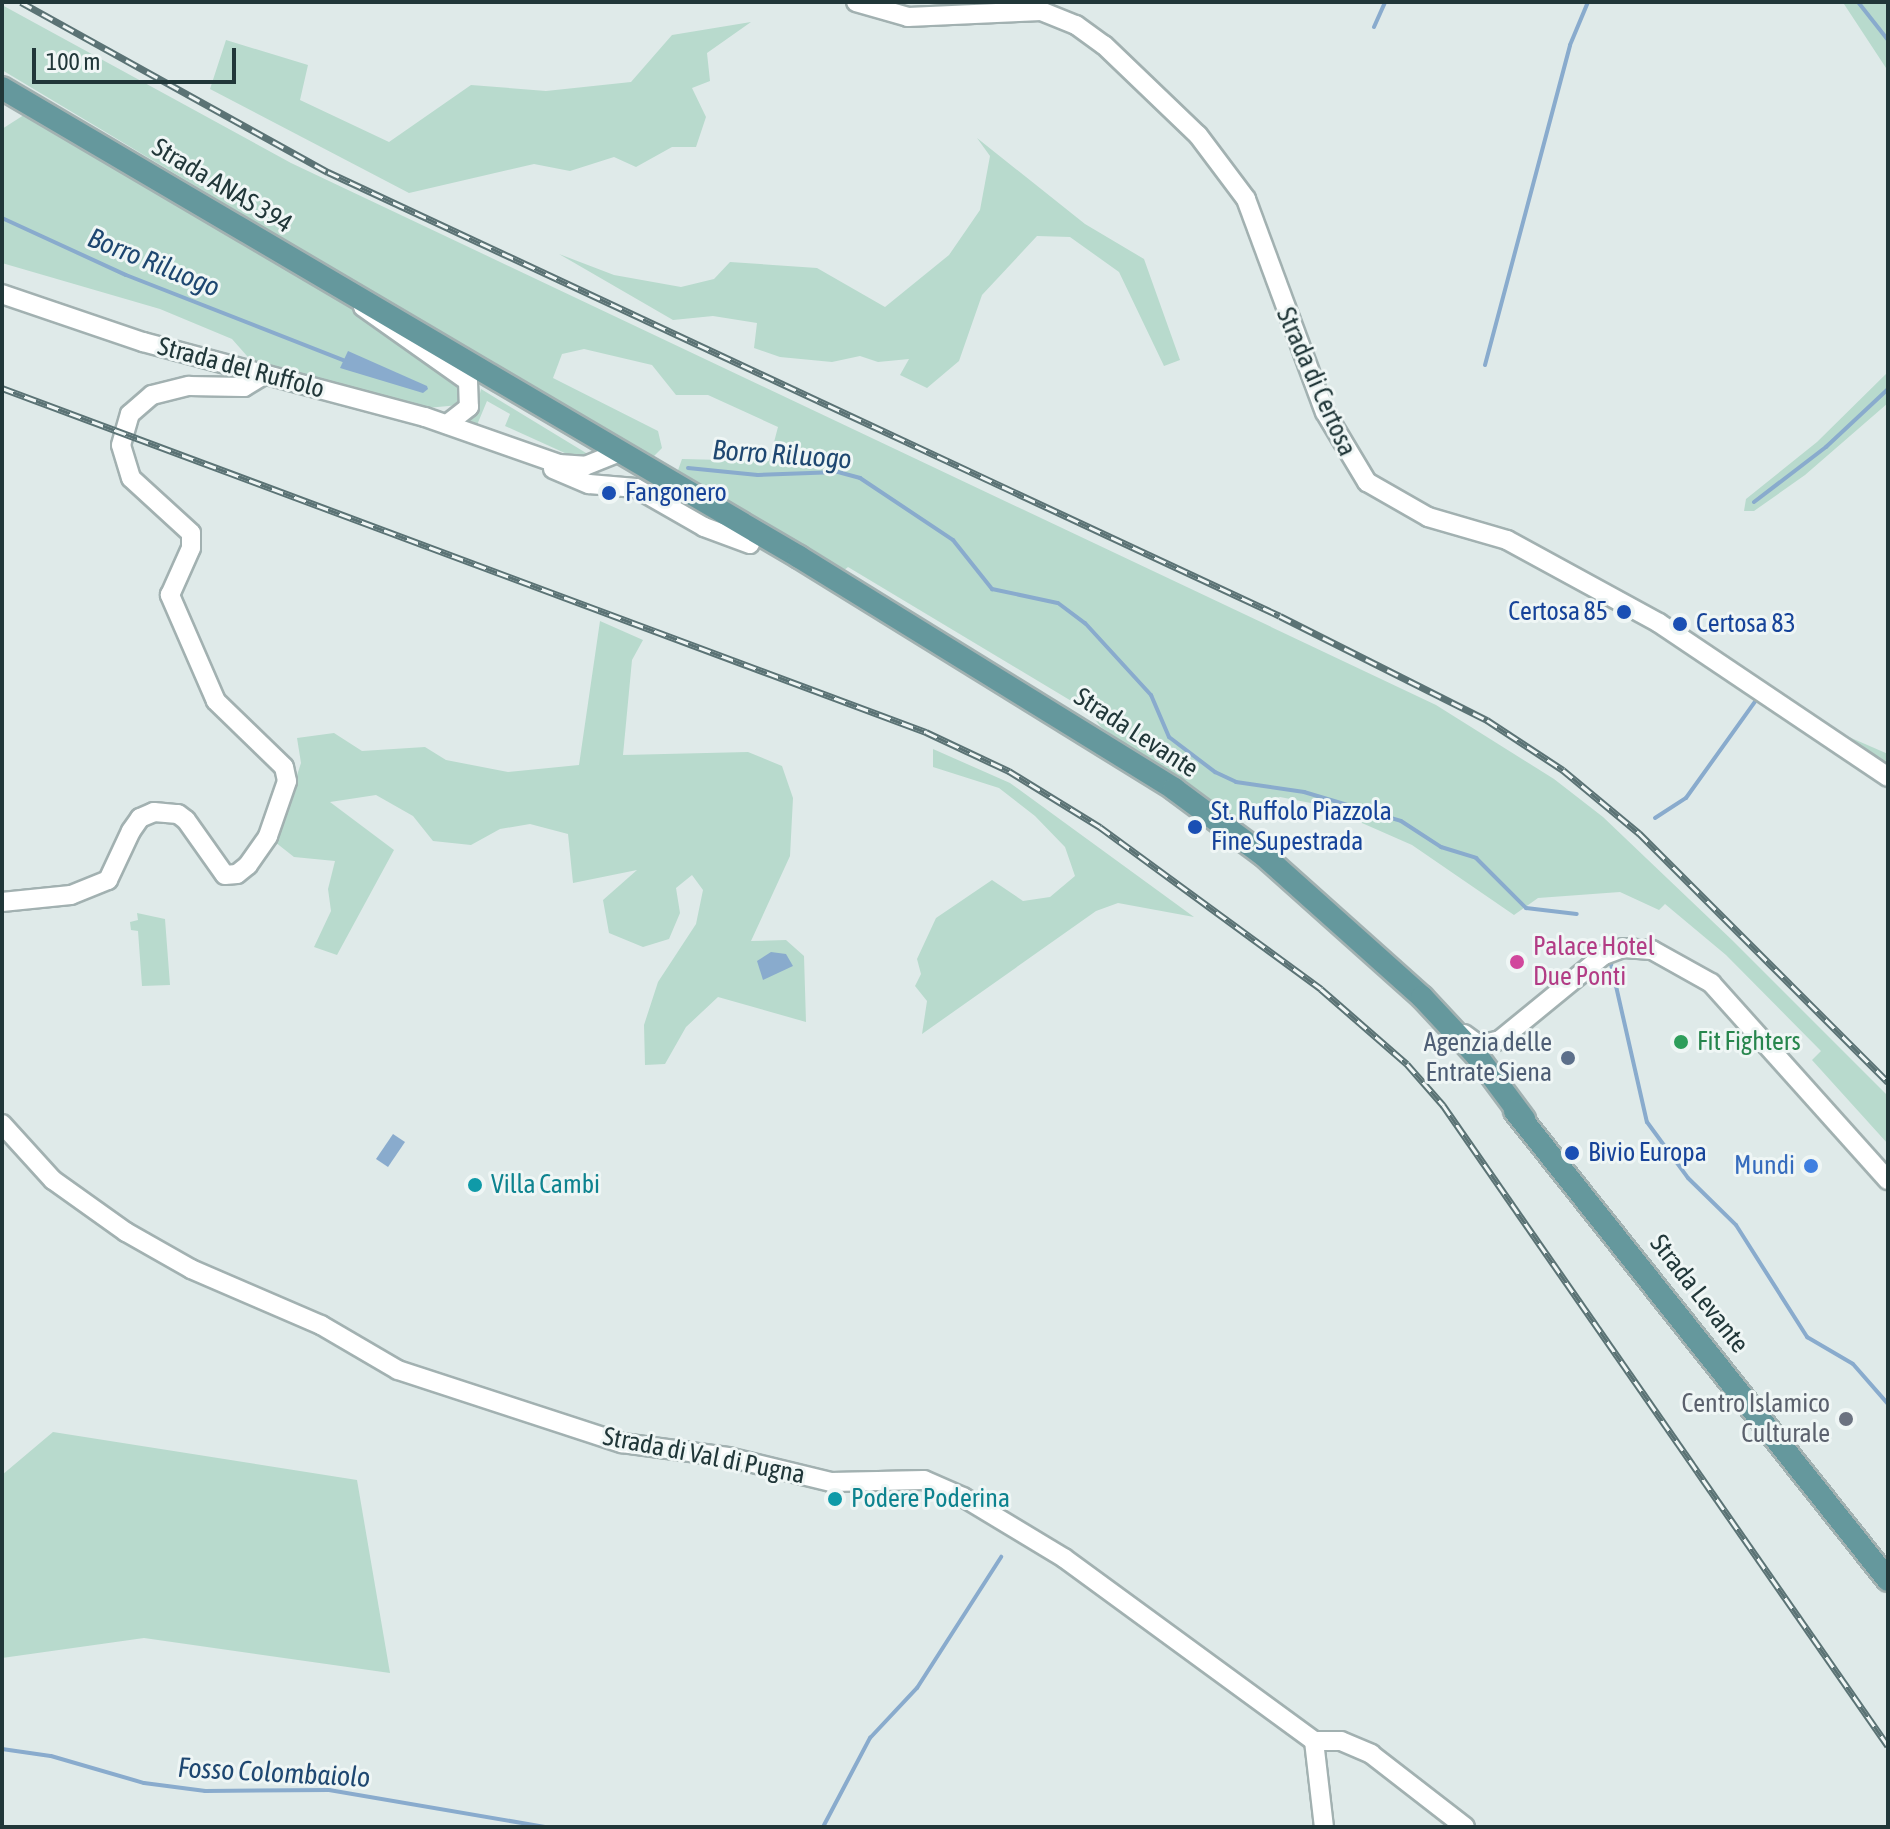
<!DOCTYPE html>
<html>
<head>
<meta charset="utf-8">
<style>
	body { margin:0 }
	#map { position:relative; width:1890px; height:1829px; overflow:hidden; background:#dfeae9; font-family:"Asap Condensed",sans-serif }
	div>[style] { position:absolute }
	[style*='--x'] { left:calc(var(--x)*1px); top:calc(var(--y)*1px); width:calc(var(--w)*1px); rotate:calc(var(--a)*1deg) }
	.green>* { inset:0; background:#b8dacd }
	.water>* { inset:0; background:#89abcd }
	.stream>* { height:4px; margin:-2px; padding:0 2px; transform-origin:2px; border-radius:2px; background:#89abcd }
	.roads { filter:drop-shadow(2px 0 #a2b1b1) drop-shadow(-2px 0 #a2b1b1) drop-shadow(0 2px #a2b1b1) drop-shadow(0 -2px #a2b1b1) }
	.minor>* { height:18px; margin:-9px; padding:0 9px; transform-origin:9px; border-radius:9px; background:#fff }
	.major>* { height:22px; margin:-11px; padding:0 11px; transform-origin:11px; border-radius:11px; background:#65989d }
	.rail>* { height:7px; margin-top:-3.5px; transform-origin:0; background:repeating-linear-gradient(90deg,#eff6f5 0 12px,#5b7375 0 24px); box-sizing:border-box; border-block:2px solid #5b7375 }
	.dots>* { width:22px; height:22px; translate:-50% -50%; box-sizing:border-box; border:4px solid #eff6f5; border-radius:50% }
	span { translate:-50% -50%; white-space:nowrap; text-align:center; line-height:1.15; -webkit-text-stroke:6px #eff6f5; paint-order:stroke }
	.street-label { font-size:26px; color:#213739 }
	.transit-label { font-size:26px; color:#164399 }
	.left { translate:0 -50%; text-align:left }
	.right { translate:-100% -50%; text-align:right }
	.hotel-label { font-size:26px; color:#b23c85 }
	.leisure-label { font-size:26px; color:#27864d }
	.service-label { font-size:26px; color:#4e5e75 }
	.shop-label { font-size:26px; color:#366cbe }
	.culture-label { font-size:26px; color:#0d838f }
	.worship-label { font-size:26px; color:#5b616d }
	.water-label { font-size:28px; color:#1e4771; font-style:italic }
	.frame { position:absolute; inset:0; border:4px solid #213739; pointer-events:none }
	.scale { position:absolute; left:32px; top:48px; width:204px; height:36px; box-sizing:border-box; border:4px solid #213739; border-top:0; padding-left:10px; font-size:24px; line-height:28px; white-space:nowrap; color:#213739; -webkit-text-stroke:6px #eff6f5; paint-order:stroke }
</style>
</head>
<body>
<div id="map">
	<div class="green">
		<i style="clip-path:polygon(1841px 2px,1888px 2px,1888px 71px,1844px 4px)"></i>
		<i style="clip-path:polygon(2px 5px,291px 163px,1436px 705px,1554px 779px,1603px 817px,1732px 940px,1888px 1096px,1888px 1144px,1812px 1060px,1821px 1051px,1726px 955px,1665px 904px,1659px 910px,1620px 892px,1538px 898px,1514px 915px,1412px 845px,1321px 805px,1280px 797px,1262px 802px,1240px 823px,1101px 727px,1088px 711px,848px 567px,843px 571px,677px 473px,682px 459px,769px 461px,778px 427px,708px 395px,676px 395px,652px 365px,584px 349px,562px 354px,553px 378px,658px 431px,662px 448px,651px 459px,2px 70px)"></i>
		<i style="clip-path:polygon(751px 22px,707px 53px,710px 81px,692px 88px,706px 117px,696px 147px,672px 147px,636px 167px,614px 157px,570px 171px,534px 164px,409px 193px,210px 89px,226px 40px,308px 65px,300px 100px,389px 142px,471px 85px,546px 91px,631px 82px,672px 35px)"></i>
		<i style="clip-path:polygon(27px 113px,350px 303px,462px 386px,459px 405px,427px 408px,255px 365px,232px 339px,160px 309px,2px 263px,2px 129px)"></i>
		<i style="clip-path:polygon(977px 138px,1085px 224px,1144px 259px,1180px 360px,1164px 366px,1119px 272px,1070px 237px,1037px 236px,982px 295px,959px 361px,927px 388px,900px 375px,909px 359px,878px 362px,860px 356px,832px 362px,780px 357px,754px 348px,757px 323px,713px 316px,673px 320px,559px 254px,614px 275px,681px 287px,714px 279px,730px 262px,817px 268px,885px 307px,949px 255px,980px 210px,990px 156px)"></i>
		<i style="clip-path:polygon(1888px 372px,1888px 403px,1805px 475px,1754px 511px,1744px 511px,1746px 499px,1817px 442px)"></i>
		<i style="clip-path:polygon(481px 389px,591px 456px,578px 459px,505px 426px,510px 414px,487px 401px,477px 425px,466px 421px,476px 411px)"></i>
		<i style="clip-path:polygon(600px 621px,643px 640px,632px 660px,623px 755px,748px 752px,782px 766px,793px 798px,790px 856px,751px 941px,786px 940px,804px 956px,806px 1022px,718px 997px,686px 1027px,665px 1064px,645px 1065px,644px 1025px,658px 982px,696px 924px,703px 890px,692px 875px,676px 888px,680px 913px,669px 939px,643px 947px,609px 933px,603px 900px,637px 870px,573px 883px,568px 834px,530px 824px,500px 829px,471px 845px,433px 841px,413px 816px,376px 795px,330px 802px,394px 850px,337px 955px,314px 947px,331px 911px,328px 889px,335px 861px,294px 857px,275px 842px,301px 763px,297px 738px,334px 733px,362px 751px,425px 747px,446px 760px,508px 772px,579px 765px)"></i>
		<i style="clip-path:polygon(1849px 737px,1888px 754px,1888px 770px,1845px 741px)"></i>
		<i style="clip-path:polygon(933px 749px,1010px 783px,1194px 917px,1118px 903px,1096px 911px,922px 1034px,927px 1001px,915px 986px,921px 974px,917px 959px,936px 918px,992px 880px,1023px 901px,1050px 897px,1075px 876px,1065px 847px,1035px 816px,999px 788px,933px 767px)"></i>
		<i style="clip-path:polygon(137px 913px,165px 919px,170px 985px,142px 986px,138px 931px,131px 930px,130px 922px,138px 920px)"></i>
		<i style="clip-path:polygon(53px 1432px,357px 1480px,390px 1673px,144px 1638px,2px 1658px,2px 1475px)"></i>
	</div>
	<div class="water">
		<i style="clip-path:polygon(348px 351px,427px 386px,428px 389px,423px 393px,340px 368px)"></i>
		<i style="clip-path:polygon(771px 952px,786px 954px,793px 966px,763px 980px,757px 961px)"></i>
		<i style="clip-path:polygon(393px 1134px,405px 1142px,388px 1167px,376px 1159px)"></i>
	</div>
	<div class="stream">
		<i style="--x:1858;--y:2;--w:48;--a:51.7"></i>
		<i style="--x:1374;--y:27;--w:27;--a:-66"></i>
		<i style="--x:2;--y:218;--w:136;--a:24.7"></i>
		<i style="--x:126;--y:275;--w:236;--a:21.4"></i>
		<i style="--x:1485;--y:365;--w:331;--a:-75.1"></i>
		<i style="--x:1570;--y:45;--w:47;--a:-67.3"></i>
		<i style="--x:688;--y:468;--w:70;--a:5.7"></i>
		<i style="--x:758;--y:475;--w:80;--a:-2.1"></i>
		<i style="--x:838;--y:472;--w:23;--a:15"></i>
		<i style="--x:860;--y:478;--w:112;--a:33.7"></i>
		<i style="--x:953;--y:540;--w:63;--a:51.5"></i>
		<i style="--x:992;--y:589;--w:67;--a:12"></i>
		<i style="--x:1058;--y:603;--w:34;--a:37"></i>
		<i style="--x:1085;--y:623;--w:98;--a:47.5"></i>
		<i style="--x:1151;--y:695;--w:46;--a:66.8"></i>
		<i style="--x:1169;--y:737;--w:58;--a:37.3"></i>
		<i style="--x:1215;--y:772;--w:23;--a:25"></i>
		<i style="--x:1236;--y:782;--w:69;--a:8.4"></i>
		<i style="--x:1304;--y:792;--w:101;--a:16.6"></i>
		<i style="--x:1401;--y:821;--w:48;--a:33"></i>
		<i style="--x:1441;--y:847;--w:37;--a:17"></i>
		<i style="--x:1476;--y:858;--w:71;--a:45"></i>
		<i style="--x:1526;--y:908;--w:51;--a:6.7"></i>
		<i style="--x:1754;--y:502;--w:91;--a:-37.4"></i>
		<i style="--x:1826;--y:447;--w:85;--a:-43.1"></i>
		<i style="--x:1655;--y:818;--w:37;--a:-33"></i>
		<i style="--x:1686;--y:798;--w:125;--a:-54.4"></i>
		<i style="--x:1611;--y:964;--w:162;--a:77.2"></i>
		<i style="--x:1647;--y:1122;--w:69;--a:53.8"></i>
		<i style="--x:1688;--y:1178;--w:67;--a:44.4"></i>
		<i style="--x:1736;--y:1225;--w:133;--a:57.6"></i>
		<i style="--x:1807;--y:1337;--w:53;--a:30.4"></i>
		<i style="--x:1853;--y:1364;--w:53;--a:48.8"></i>
		<i style="--x:2;--y:1749;--w:49;--a:8.1"></i>
		<i style="--x:51;--y:1756;--w:97;--a:16.2"></i>
		<i style="--x:144;--y:1783;--w:62;--a:7.5"></i>
		<i style="--x:205;--y:1791;--w:124;--a:-0.5"></i>
		<i style="--x:329;--y:1790;--w:219;--a:9.7"></i>
		<i style="--x:823;--y:1827;--w:101;--a:-62.2"></i>
		<i style="--x:870;--y:1738;--w:69;--a:-46.8"></i>
		<i style="--x:917;--y:1688;--w:156;--a:-57.3"></i>
	</div>
	<div class="roads">
		<div class="minor">
			<i style="--x:856;--y:2;--w:54;--a:16.1"></i>
			<i style="--x:908;--y:17;--w:133;--a:-2.6"></i>
			<i style="--x:1041;--y:11;--w:38;--a:22"></i>
			<i style="--x:1076;--y:25;--w:34;--a:36"></i>
			<i style="--x:1104;--y:45;--w:130;--a:43.8"></i>
			<i style="--x:1198;--y:135;--w:80;--a:53.1"></i>
			<i style="--x:1246;--y:199;--w:227;--a:69.7"></i>
			<i style="--x:1325;--y:412;--w:82;--a:59"></i>
			<i style="--x:1367;--y:482;--w:70;--a:29.8"></i>
			<i style="--x:1428;--y:517;--w:82;--a:16.2"></i>
			<i style="--x:1507;--y:540;--w:173;--a:28.6"></i>
			<i style="--x:1659;--y:623;--w:276;--a:33.9"></i>
			<i style="--x:2;--y:294;--w:149;--a:18.8"></i>
			<i style="--x:143;--y:342;--w:292;--a:14.9"></i>
			<i style="--x:425;--y:417;--w:142;--a:19.3"></i>
			<i style="--x:559;--y:464;--w:26;--a:4"></i>
			<i style="--x:585;--y:466;--w:37;--a:-22"></i>
			<i style="--x:363;--y:307;--w:128;--a:35.2"></i>
			<i style="--x:468;--y:381;--w:26;--a:88"></i>
			<i style="--x:469;--y:407;--w:28;--a:142"></i>
			<i style="--x:553;--y:469;--w:39;--a:23"></i>
			<i style="--x:589;--y:484;--w:47;--a:4.9"></i>
			<i style="--x:636;--y:488;--w:78;--a:29.8"></i>
			<i style="--x:704;--y:527;--w:49;--a:20.3"></i>
			<i style="--x:2;--y:902;--w:69;--a:-5.8"></i>
			<i style="--x:71;--y:895;--w:40;--a:-22"></i>
			<i style="--x:108;--y:880;--w:54;--a:-64.9"></i>
			<i style="--x:131;--y:831;--w:16;--a:-55"></i>
			<i style="--x:140;--y:818;--w:15;--a:-23"></i>
			<i style="--x:154;--y:812;--w:24;--a:5"></i>
			<i style="--x:178;--y:814;--w:10;--a:37"></i>
			<i style="--x:186;--y:820;--w:67;--a:54.7"></i>
			<i style="--x:225;--y:875;--w:12;--a:-5"></i>
			<i style="--x:237;--y:874;--w:14;--a:-39"></i>
			<i style="--x:248;--y:865;--w:35;--a:-55"></i>
			<i style="--x:268;--y:836;--w:58;--a:-70.9"></i>
			<i style="--x:287;--y:781;--w:14;--a:-102"></i>
			<i style="--x:284;--y:767;--w:95;--a:-135.9"></i>
			<i style="--x:216;--y:701;--w:116;--a:-113.5"></i>
			<i style="--x:170;--y:595;--w:51;--a:-65.9"></i>
			<i style="--x:191;--y:548;--w:15;--a:-90"></i>
			<i style="--x:191;--y:533;--w:81;--a:-137.5"></i>
			<i style="--x:131;--y:478;--w:34;--a:-107"></i>
			<i style="--x:121;--y:445;--w:32;--a:-74"></i>
			<i style="--x:130;--y:414;--w:29;--a:-41"></i>
			<i style="--x:152;--y:395;--w:38;--a:-14"></i>
			<i style="--x:189;--y:386;--w:55;--a:1"></i>
			<i style="--x:244;--y:387;--w:23;--a:-31"></i>
			<i style="--x:1464;--y:1034;--w:19;--a:36"></i>
			<i style="--x:1479;--y:1045;--w:22;--a:-13"></i>
			<i style="--x:1500;--y:1040;--w:134;--a:-39.3"></i>
			<i style="--x:1604;--y:955;--w:20;--a:-20"></i>
			<i style="--x:1623;--y:948;--w:29;--a:4"></i>
			<i style="--x:1652;--y:950;--w:68;--a:29.2"></i>
			<i style="--x:1711;--y:983;--w:265;--a:48.1"></i>
			<i style="--x:2;--y:1124;--w:76;--a:47.7"></i>
			<i style="--x:53;--y:1180;--w:90;--a:35.5"></i>
			<i style="--x:126;--y:1232;--w:75;--a:29.6"></i>
			<i style="--x:191;--y:1269;--w:142;--a:23.3"></i>
			<i style="--x:321;--y:1325;--w:89;--a:30.3"></i>
			<i style="--x:398;--y:1370;--w:236;--a:18.1"></i>
			<i style="--x:622;--y:1443;--w:107;--a:7.5"></i>
			<i style="--x:728;--y:1457;--w:106;--a:13.6"></i>
			<i style="--x:831;--y:1482;--w:93;--a:-1.2"></i>
			<i style="--x:924;--y:1480;--w:43;--a:23.6"></i>
			<i style="--x:963;--y:1497;--w:118;--a:31.1"></i>
			<i style="--x:1064;--y:1558;--w:310;--a:36.2"></i>
			<i style="--x:1314;--y:1741;--w:27;--a:0"></i>
			<i style="--x:1341;--y:1741;--w:33;--a:23"></i>
			<i style="--x:1371;--y:1754;--w:119;--a:37.8"></i>
			<i style="--x:1314;--y:1741;--w:87;--a:83.4"></i>
		</div>
		<div class="major">
			<i style="--x:2;--y:88;--w:925;--a:30.47"></i>
			<i style="--x:799;--y:557;--w:441;--a:31.7"></i>
			<i style="--x:1174;--y:789;--w:109;--a:36.5"></i>
			<i style="--x:1262;--y:854;--w:215;--a:41.8"></i>
			<i style="--x:1422;--y:997;--w:81;--a:47"></i>
			<i style="--x:1477;--y:1056;--w:79;--a:53.3"></i>
			<i style="--x:1515;--y:1111;--w:599;--a:51.5"></i>
		</div>
	</div>
	<div class="rail">
		<i style="--x:21;--y:2;--w:351;--a:29"></i>
		<i style="--x:328;--y:172;--w:1050;--a:25"></i>
		<i style="--x:1280;--y:616;--w:232;--a:26.7"></i>
		<i style="--x:1487;--y:720;--w:91;--a:33.3"></i>
		<i style="--x:1563;--y:770;--w:99;--a:39.7"></i>
		<i style="--x:1639;--y:833;--w:352;--a:45"></i>
		<i style="--x:2;--y:388;--w:986;--a:20.42"></i>
		<i style="--x:926;--y:732;--w:92;--a:25.2"></i>
		<i style="--x:1009;--y:771;--w:107;--a:31.6"></i>
		<i style="--x:1100;--y:827;--w:274;--a:36.2"></i>
		<i style="--x:1321;--y:989;--w:114;--a:41.1"></i>
		<i style="--x:1407;--y:1064;--w:55;--a:48.7"></i>
		<i style="--x:1443;--y:1105;--w:780;--a:55.23"></i>
	</div>
	<div class="dots">
		<i style="left:609px;top:493px;background:#1a4fb4"></i>
		<i style="left:1624px;top:612px;background:#1a4fb4"></i>
		<i style="left:1680px;top:624px;background:#1a4fb4"></i>
		<i style="left:1195px;top:827px;background:#1a4fb4"></i>
		<i style="left:1517px;top:962px;background:#d1479c"></i>
		<i style="left:1681px;top:1042px;background:#2e9e5b"></i>
		<i style="left:1568px;top:1058px;background:#5c6f8a"></i>
		<i style="left:1572px;top:1153px;background:#1a4fb4"></i>
		<i style="left:1811px;top:1166px;background:#3f7fe0"></i>
		<i style="left:475px;top:1185px;background:#0f9aa8"></i>
		<i style="left:1846px;top:1419px;background:#6b7280"></i>
		<i style="left:835px;top:1499px;background:#0f9aa8"></i>
	</div>
	<div class="street-label">
		<span style="left:222px;top:186px;rotate:31deg">Strada ANAS 394</span>
		<span style="left:241px;top:368px;rotate:15deg">Strada del Ruffolo</span>
		<span style="left:1316px;top:382px;rotate:66deg">Strada di Certosa</span>
		<span style="left:1136px;top:733px;rotate:33deg">Strada Levante</span>
		<span style="left:1699px;top:1294px;rotate:52deg">Strada Levante</span>
		<span style="left:704px;top:1456px;rotate:11deg">Strada di Val di Pugna</span>
	</div>
	<div class="transit-label">
		<span class="left" style="left:625px;top:493px">Fangonero</span>
		<span class="right" style="left:1608px;top:612px">Certosa 85</span>
		<span class="left" style="left:1696px;top:624px">Certosa 83</span>
		<span class="left" style="left:1211px;top:827px">St. Ruffolo Piazzola<br>Fine Supestrada</span>
		<span class="left" style="left:1588px;top:1153px">Bivio Europa</span>
	</div>
	<div class="hotel-label">
		<span class="left" style="left:1533px;top:962px">Palace Hotel<br>Due Ponti</span>
	</div>
	<div class="leisure-label">
		<span class="left" style="left:1697px;top:1042px">Fit Fighters</span>
	</div>
	<div class="service-label">
		<span class="right" style="left:1552px;top:1058px">Agenzia delle<br>Entrate Siena</span>
	</div>
	<div class="shop-label">
		<span class="right" style="left:1795px;top:1166px">Mundi</span>
	</div>
	<div class="culture-label">
		<span class="left" style="left:491px;top:1185px">Villa Cambi</span>
		<span class="left" style="left:851px;top:1499px">Podere Poderina</span>
	</div>
	<div class="worship-label">
		<span class="right" style="left:1830px;top:1419px">Centro Islamico<br>Culturale</span>
	</div>
	<div class="water-label">
		<span style="left:154px;top:262px;rotate:22deg">Borro Riluogo</span>
		<span style="left:782px;top:454px;rotate:4deg">Borro Riluogo</span>
		<span style="left:274px;top:1772px;rotate:3deg">Fosso Colombaiolo</span>
	</div>
	<div class="frame"></div>
	<div class="scale">100 m</div>
</div>
</body>
</html>
